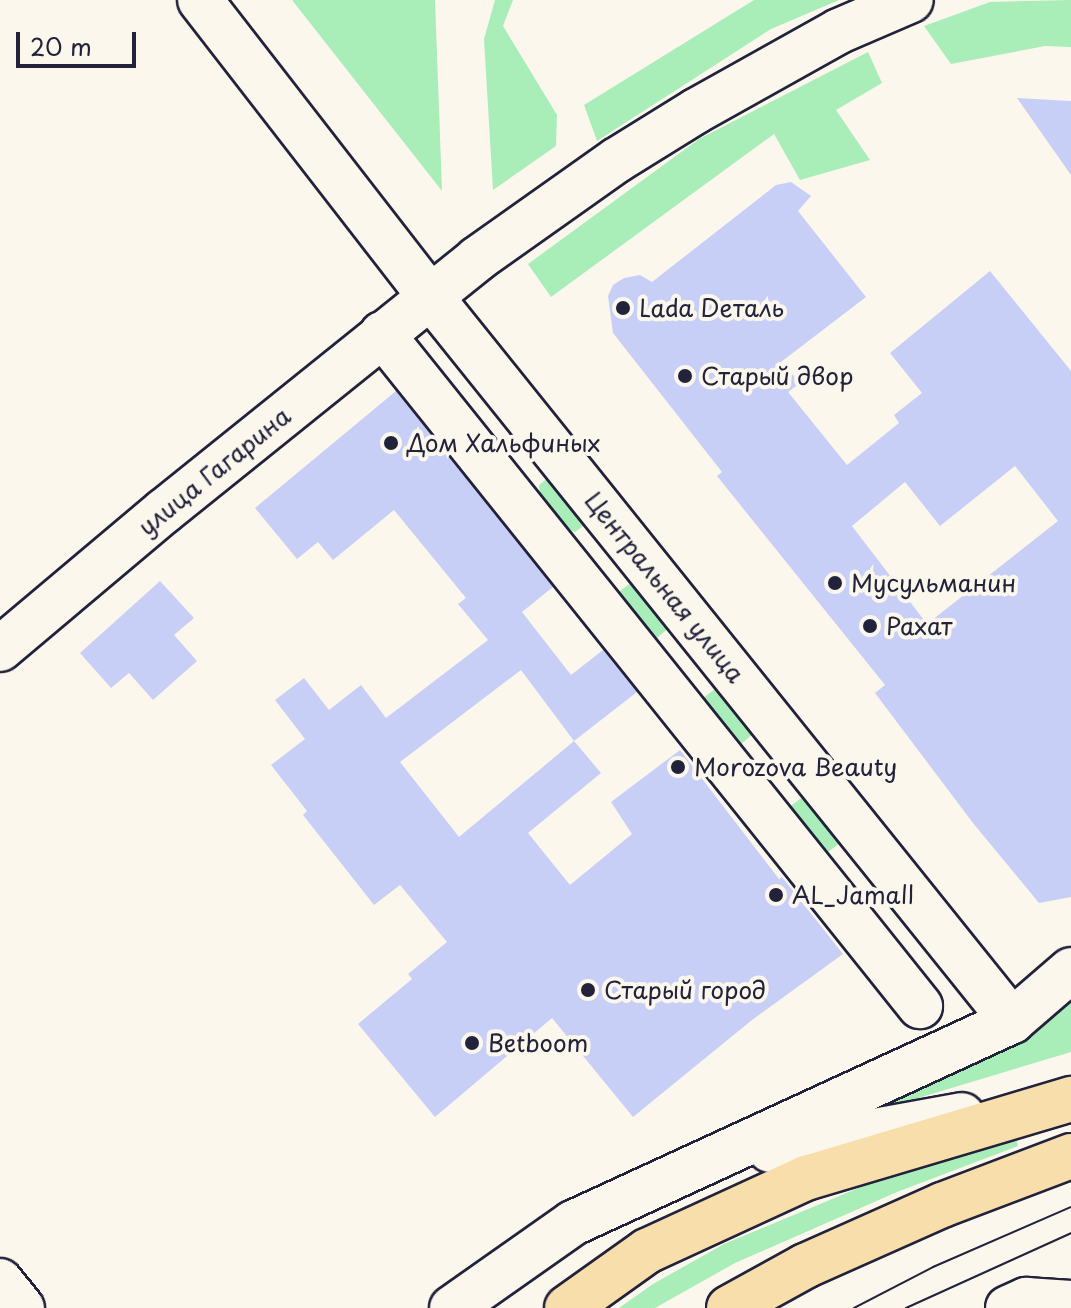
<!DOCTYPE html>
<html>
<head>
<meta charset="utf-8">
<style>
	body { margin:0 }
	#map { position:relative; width:1071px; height:1308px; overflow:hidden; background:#fbf7ec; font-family:"Playpen Sans",sans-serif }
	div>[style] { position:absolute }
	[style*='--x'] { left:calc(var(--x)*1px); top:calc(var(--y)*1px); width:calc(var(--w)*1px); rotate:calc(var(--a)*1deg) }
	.green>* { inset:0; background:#a9edb8 }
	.building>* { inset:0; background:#c8cff7 }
	.roads { filter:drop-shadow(2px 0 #22223b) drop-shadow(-2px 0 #22223b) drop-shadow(0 2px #22223b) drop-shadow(0 -2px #22223b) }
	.street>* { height:44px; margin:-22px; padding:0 22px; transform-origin:22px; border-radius:22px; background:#fbf7ec }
	.secondary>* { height:44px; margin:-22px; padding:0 22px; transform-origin:22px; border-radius:22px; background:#fbf7ec }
	.primary>* { height:44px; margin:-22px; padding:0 22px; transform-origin:22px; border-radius:22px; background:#f8deab }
	.tram>* { height:2px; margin:-1px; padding:0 1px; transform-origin:1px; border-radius:1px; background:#22223b }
	.dots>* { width:22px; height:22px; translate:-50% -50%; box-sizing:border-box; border:4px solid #fbf7ec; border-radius:50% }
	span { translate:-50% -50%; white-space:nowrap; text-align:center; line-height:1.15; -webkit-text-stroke:8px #fbf7ec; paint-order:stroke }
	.poi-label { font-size:24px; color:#22223b }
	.left { translate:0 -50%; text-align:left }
	.street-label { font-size:24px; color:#22223b }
	.scale { position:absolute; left:16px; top:32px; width:120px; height:36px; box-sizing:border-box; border:4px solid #22223b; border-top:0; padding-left:10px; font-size:24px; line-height:28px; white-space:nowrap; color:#22223b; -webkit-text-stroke:6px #fbf7ec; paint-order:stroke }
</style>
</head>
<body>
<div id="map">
	<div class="green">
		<i style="clip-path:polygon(292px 0,435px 0,442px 191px)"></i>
		<i style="clip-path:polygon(495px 0,513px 0,503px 26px,557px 115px,556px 146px,493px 190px,484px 39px)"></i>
		<i style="clip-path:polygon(754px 0,839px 0,771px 29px,597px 141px,584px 105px)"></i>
		<i style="clip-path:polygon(1071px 0,1071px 47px,1045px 46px,951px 64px,924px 26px,990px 2px)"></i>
		<i style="clip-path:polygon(868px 52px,882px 83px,836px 110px,870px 160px,800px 180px,774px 134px,551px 297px,528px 264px,699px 139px)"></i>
		<i style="clip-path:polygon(554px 473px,591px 520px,575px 532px,562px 526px,541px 500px,539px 485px)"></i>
		<i style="clip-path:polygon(636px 579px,672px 625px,657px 638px,643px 632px,622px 606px,620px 591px)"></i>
		<i style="clip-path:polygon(719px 686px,755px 732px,740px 745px,726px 739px,705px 713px,703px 698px)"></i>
		<i style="clip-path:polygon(804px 796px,836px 830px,840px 843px,824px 855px,788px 808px)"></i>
		<i style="clip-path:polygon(1071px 989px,1071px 1052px,865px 1114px,995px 1051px)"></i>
		<i style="clip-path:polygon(1015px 1136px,1018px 1146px,897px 1192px,735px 1263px,655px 1308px,619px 1308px,653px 1284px,724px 1244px,892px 1174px)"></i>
	</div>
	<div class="building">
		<i style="clip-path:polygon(1017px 98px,1071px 101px,1071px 175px)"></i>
		<i style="clip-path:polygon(evenodd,791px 182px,811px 196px,798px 211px,866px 297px,781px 362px,800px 383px,788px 392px,847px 465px,899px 423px,894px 415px,922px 393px,890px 353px,990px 271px,1071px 371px,1071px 897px,1039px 903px,973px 823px,875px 693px,885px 685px,717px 476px,722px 472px,613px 333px,608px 296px,613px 285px,624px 278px,640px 275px,652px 282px,776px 185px,791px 182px,1015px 466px,1058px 521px,927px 624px,852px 526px,905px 482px,940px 526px,1015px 466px)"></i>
		<i style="clip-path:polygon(evenodd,396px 391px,553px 587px,522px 612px,571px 675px,603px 650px,637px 692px,574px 741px,601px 773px,528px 833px,570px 885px,632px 834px,611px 802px,680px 750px,779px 879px,782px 877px,843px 954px,752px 1020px,633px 1117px,552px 1018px,435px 1117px,358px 1024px,412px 979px,408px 974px,447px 942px,400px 885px,374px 905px,303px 815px,307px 811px,271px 765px,305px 739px,275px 700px,304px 678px,329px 710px,361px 685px,386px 718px,488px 640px,458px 604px,466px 598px,394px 510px,333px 560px,318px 542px,297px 559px,255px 508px,396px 391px,521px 670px,574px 741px,459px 837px,400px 762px,521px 670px)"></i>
		<i style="clip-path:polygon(160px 581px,194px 618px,174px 635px,197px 661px,153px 700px,129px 673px,111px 688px,80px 653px)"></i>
	</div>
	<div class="roads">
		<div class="street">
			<i style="--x:430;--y:296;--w:930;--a:51.24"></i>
			<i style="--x:382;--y:334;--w:861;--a:51.32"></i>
			<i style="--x:770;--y:1150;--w:195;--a:-10.3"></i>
			<i style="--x:0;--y:1281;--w:35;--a:51"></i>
			<i style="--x:452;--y:1308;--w:148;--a:-35.1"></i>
			<i style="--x:573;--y:1223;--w:483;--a:-24.7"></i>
			<i style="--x:1012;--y:1021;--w:78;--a:-40.8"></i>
			<i style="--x:1008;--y:1308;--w:20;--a:-24"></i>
			<i style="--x:1026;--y:1300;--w:45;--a:3.8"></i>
		</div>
		<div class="secondary">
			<i style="--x:200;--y:0;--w:375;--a:52.2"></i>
			<i style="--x:0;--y:649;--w:214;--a:-40.1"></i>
			<i style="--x:164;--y:511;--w:402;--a:-38.8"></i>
			<i style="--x:477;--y:259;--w:171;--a:-35.3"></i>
			<i style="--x:617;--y:160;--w:93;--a:-31.8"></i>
			<i style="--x:696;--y:111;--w:164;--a:-29.2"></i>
			<i style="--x:839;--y:31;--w:78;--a:-23.3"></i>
		</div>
		<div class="primary">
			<i style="--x:567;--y:1308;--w:98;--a:-35.5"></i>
			<i style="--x:647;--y:1251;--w:175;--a:-24.7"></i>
			<i style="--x:806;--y:1178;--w:277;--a:-16.6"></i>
			<i style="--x:729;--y:1308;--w:87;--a:-28.9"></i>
			<i style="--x:805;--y:1266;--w:150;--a:-24"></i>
			<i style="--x:942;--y:1205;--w:138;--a:-20.8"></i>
		</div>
	</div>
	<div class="tram">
		<i style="--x:854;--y:1308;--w:89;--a:-27.4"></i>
		<i style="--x:933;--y:1267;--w:150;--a:-23.5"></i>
		<i style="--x:906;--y:1308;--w:181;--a:-24.4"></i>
	</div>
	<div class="dots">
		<i style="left:623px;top:308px;background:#22223b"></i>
		<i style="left:685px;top:376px;background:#22223b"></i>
		<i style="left:391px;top:443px;background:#22223b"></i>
		<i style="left:835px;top:583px;background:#22223b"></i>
		<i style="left:870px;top:626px;background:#22223b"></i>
		<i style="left:678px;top:767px;background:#22223b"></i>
		<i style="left:776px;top:895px;background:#22223b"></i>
		<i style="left:588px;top:990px;background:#22223b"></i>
		<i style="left:472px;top:1043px;background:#22223b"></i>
	</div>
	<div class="poi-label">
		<span class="left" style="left:639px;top:308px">Lada Dеталь</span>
		<span class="left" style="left:701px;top:376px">Старый двор</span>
		<span class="left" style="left:407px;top:443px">Дом Хальфиных</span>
		<span class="left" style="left:851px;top:583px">Мусульманин</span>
		<span class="left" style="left:886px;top:626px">Рахат</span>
		<span class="left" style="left:694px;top:767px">Morozova Beauty</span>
		<span class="left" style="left:792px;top:895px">AL_Jamall</span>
		<span class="left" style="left:604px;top:990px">Старый город</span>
		<span class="left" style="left:488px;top:1043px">Betboom</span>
	</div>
	<div class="street-label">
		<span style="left:214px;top:471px;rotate:-39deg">улица Гагарина</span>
		<span style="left:665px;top:587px;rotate:51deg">Центральная улица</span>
	</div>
	<div class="scale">20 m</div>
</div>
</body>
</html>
